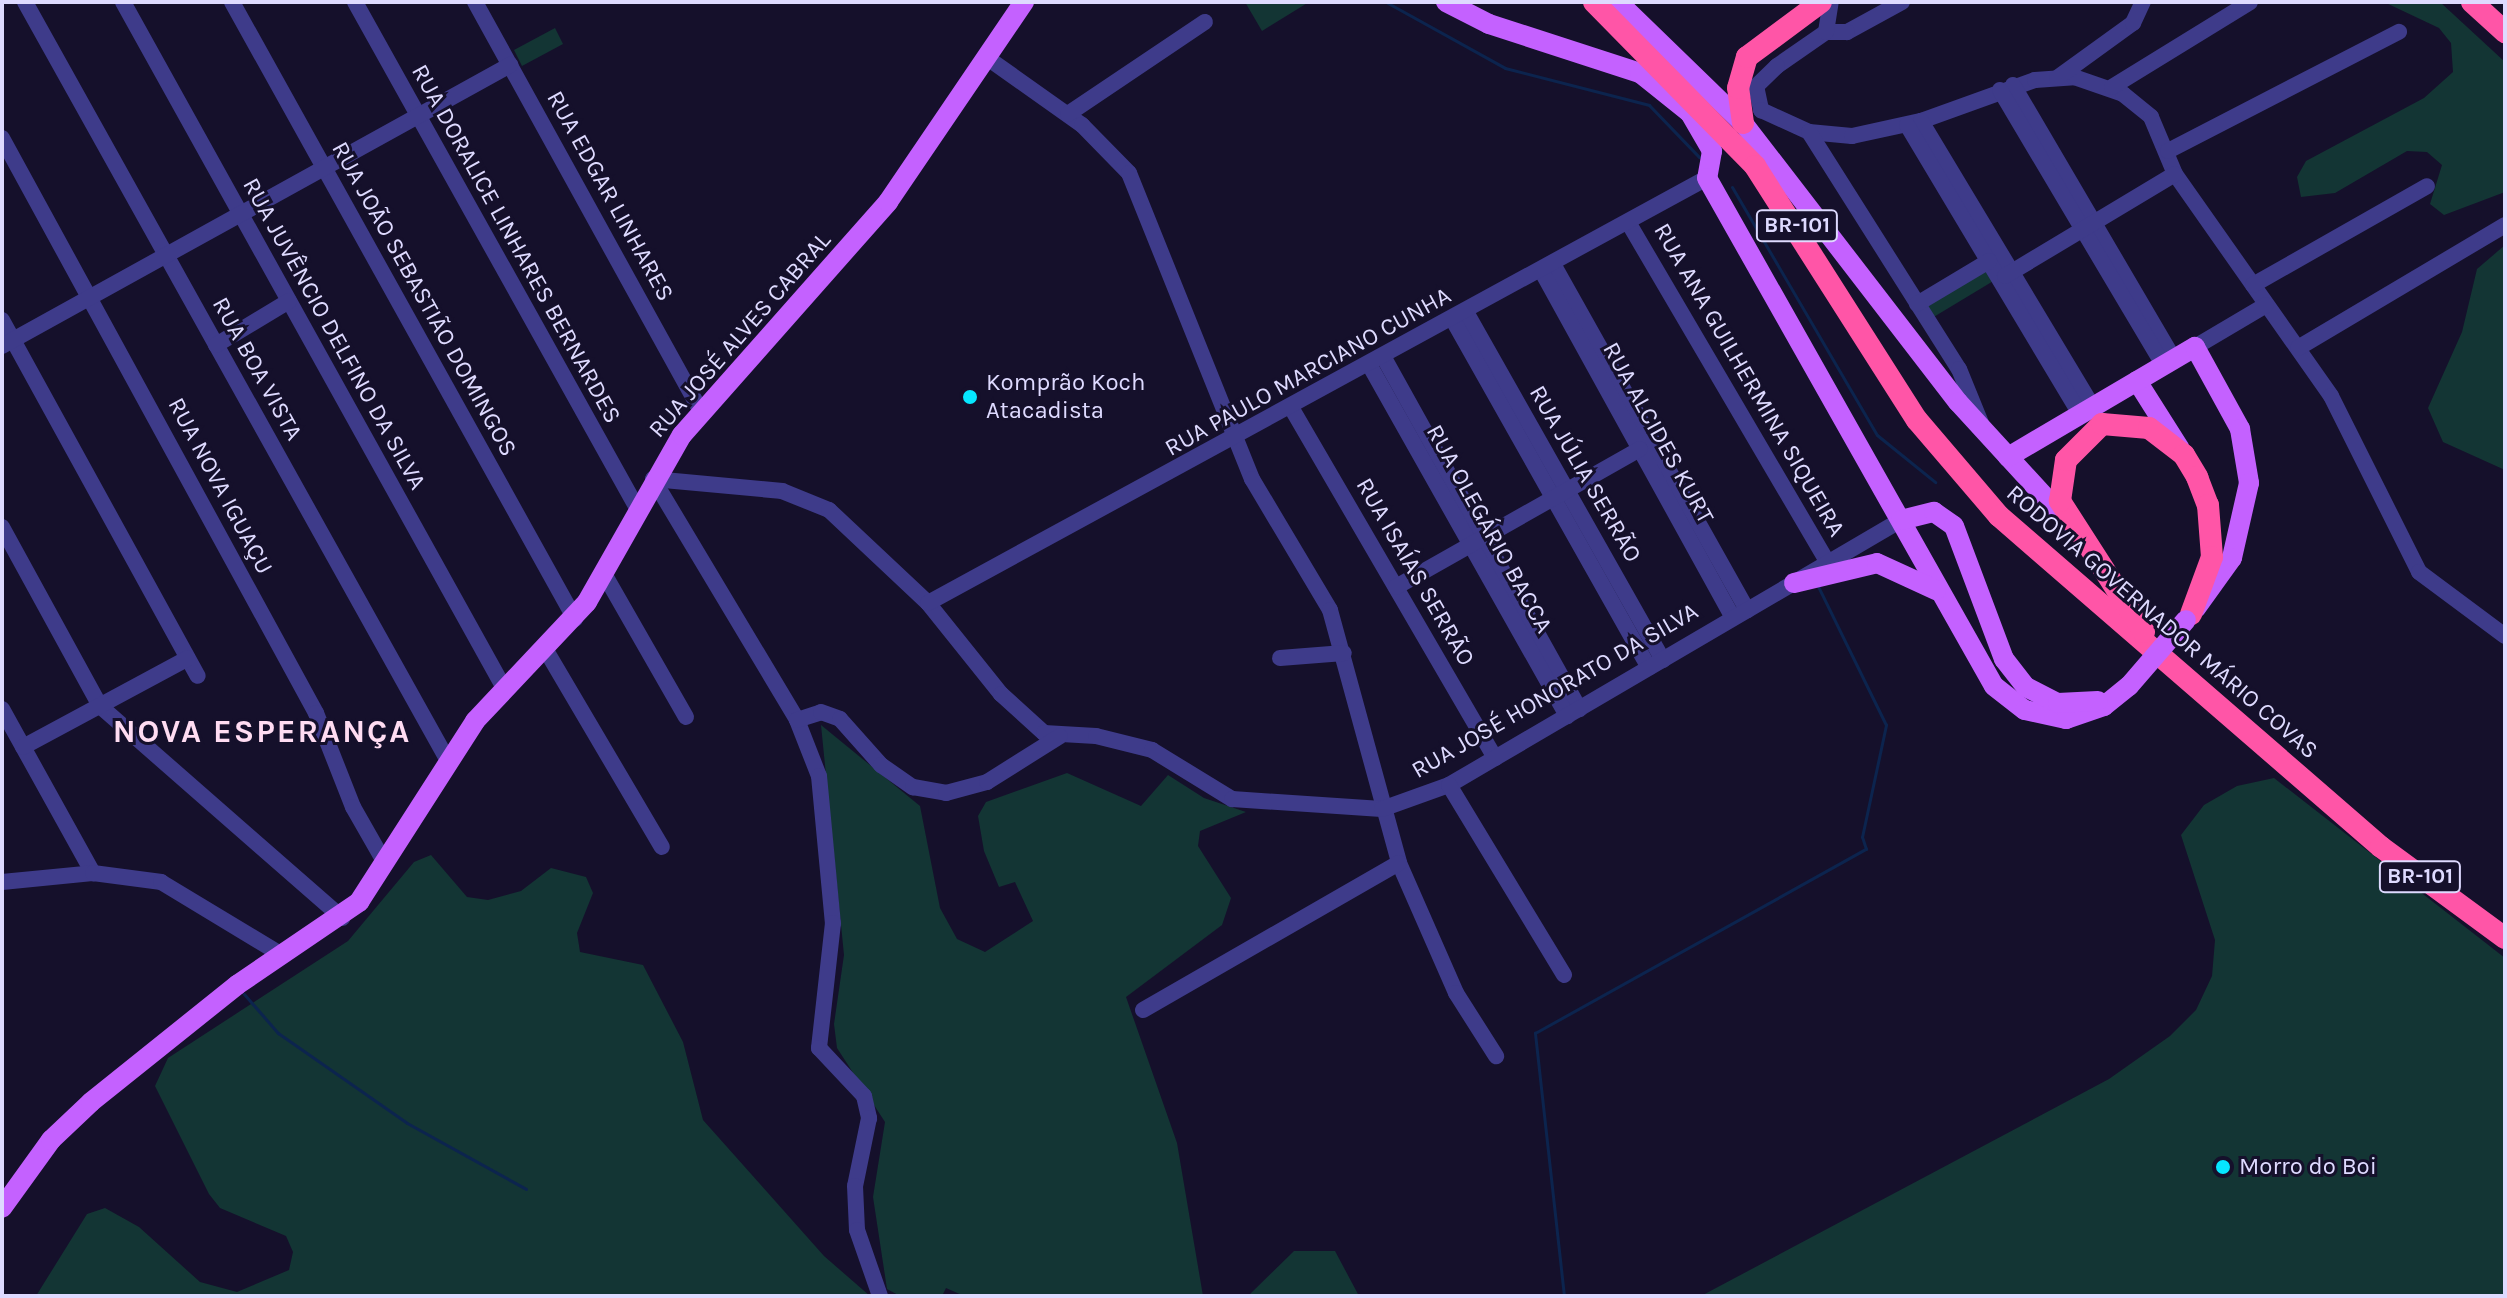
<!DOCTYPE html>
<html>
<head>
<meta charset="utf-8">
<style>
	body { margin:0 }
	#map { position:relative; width:2507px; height:1298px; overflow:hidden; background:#15102b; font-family:Karla,sans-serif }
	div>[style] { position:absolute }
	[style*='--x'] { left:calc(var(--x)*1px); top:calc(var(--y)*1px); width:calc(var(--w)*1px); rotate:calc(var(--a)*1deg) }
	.green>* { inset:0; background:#133534 }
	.stream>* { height:3px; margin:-1.5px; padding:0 1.5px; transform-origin:1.5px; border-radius:1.5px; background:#0c244e }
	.minor>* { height:16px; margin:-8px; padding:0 8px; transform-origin:8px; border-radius:8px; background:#3e3b8a }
	.major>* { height:20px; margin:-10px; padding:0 10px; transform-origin:10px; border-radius:10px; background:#c461ff }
	.highway>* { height:22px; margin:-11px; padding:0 11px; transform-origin:11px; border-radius:11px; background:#ff55a7 }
	.major-bridge>* { height:20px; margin:-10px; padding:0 10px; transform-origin:10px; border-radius:10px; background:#c461ff }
	.dots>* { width:22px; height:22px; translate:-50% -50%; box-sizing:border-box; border:4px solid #15102b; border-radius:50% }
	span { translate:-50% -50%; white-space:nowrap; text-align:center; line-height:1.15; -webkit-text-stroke:6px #15102b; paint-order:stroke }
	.shield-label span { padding:2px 6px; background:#15102b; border:2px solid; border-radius:6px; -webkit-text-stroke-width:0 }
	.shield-label { font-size:22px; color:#dedaff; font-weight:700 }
	.street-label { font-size:24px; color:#dedaff }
	.poi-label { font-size:24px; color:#dedaff }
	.left { translate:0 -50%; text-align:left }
	.district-label { font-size:32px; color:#ffdcf2; font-weight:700; letter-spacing:2px }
	.frame { position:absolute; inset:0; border:4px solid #dedaff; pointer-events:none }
</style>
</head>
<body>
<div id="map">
	<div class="green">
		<i style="clip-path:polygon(1245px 2px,1309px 2px,1262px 31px)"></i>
		<i style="clip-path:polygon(2384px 2px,2440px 2px,2505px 62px,2505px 192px,2444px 215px,2430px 204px,2442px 165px,2427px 152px,2407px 151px,2335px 193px,2301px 197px,2297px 177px,2306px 161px,2424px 98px,2453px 72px,2451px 43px,2439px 28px)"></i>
		<i style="clip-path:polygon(555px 28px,563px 44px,522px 66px,514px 50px)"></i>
		<i style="clip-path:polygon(2505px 245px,2505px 470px,2443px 442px,2428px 408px,2462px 332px,2477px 269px)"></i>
		<i style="clip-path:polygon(1987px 268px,1995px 280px,1932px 318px,1925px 305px)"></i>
		<i style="clip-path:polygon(821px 725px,920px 806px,940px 908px,957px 939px,985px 952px,1033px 921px,1015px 882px,999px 887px,984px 851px,978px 816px,986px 802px,1067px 773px,1141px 806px,1168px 775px,1204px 798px,1246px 812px,1200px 831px,1198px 846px,1231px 898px,1222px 925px,1126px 997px,1177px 1143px,1203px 1296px,964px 1296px,946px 1288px,942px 1296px,900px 1296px,887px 1289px,873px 1197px,885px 1122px,837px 1048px,834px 1024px,844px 955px)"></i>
		<i style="clip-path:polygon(2274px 778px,2505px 958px,2505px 1296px,1701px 1296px,2109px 1079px,2170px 1036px,2196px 1010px,2212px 976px,2215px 940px,2181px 835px,2204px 805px,2237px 786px)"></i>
		<i style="clip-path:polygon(431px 855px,467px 897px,488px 900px,521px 891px,551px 868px,586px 877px,593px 893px,577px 933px,580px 952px,643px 965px,683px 1042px,703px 1120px,824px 1256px,870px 1296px,36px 1296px,87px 1214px,105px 1208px,139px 1227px,200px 1282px,237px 1292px,289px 1270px,293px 1252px,286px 1236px,220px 1208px,209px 1194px,155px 1086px,168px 1058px,348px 941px,414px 862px)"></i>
		<i style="clip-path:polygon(1294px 1251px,1335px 1251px,1359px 1296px,1248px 1296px)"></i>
	</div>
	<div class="stream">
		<i style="--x:1386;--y:2;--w:136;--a:29"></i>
		<i style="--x:1505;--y:68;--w:149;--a:14.4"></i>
		<i style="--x:1649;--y:105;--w:72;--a:46.1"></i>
		<i style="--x:1732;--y:187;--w:287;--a:59.7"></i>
		<i style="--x:1877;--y:435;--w:75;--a:39"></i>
		<i style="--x:244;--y:994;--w:52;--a:48.9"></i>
		<i style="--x:278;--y:1033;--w:157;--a:34.9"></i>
		<i style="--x:407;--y:1123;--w:136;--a:29"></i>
		<i style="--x:1564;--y:1296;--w:265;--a:-96.3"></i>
		<i style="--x:1535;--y:1033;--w:379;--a:-29.1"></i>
		<i style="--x:1866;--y:849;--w:13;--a:-108"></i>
		<i style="--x:1862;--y:837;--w:115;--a:-77.9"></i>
		<i style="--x:1886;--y:725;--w:155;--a:-116.1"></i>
	</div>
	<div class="minor">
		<i style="--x:25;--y:2;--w:867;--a:60.86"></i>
		<i style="--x:123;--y:2;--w:785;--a:60.95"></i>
		<i style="--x:232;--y:2;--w:706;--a:60.93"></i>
		<i style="--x:355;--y:2;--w:579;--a:60.87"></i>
		<i style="--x:475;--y:2;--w:470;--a:61.1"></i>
		<i style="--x:1902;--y:2;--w:63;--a:151.4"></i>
		<i style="--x:1847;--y:32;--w:21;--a:180"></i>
		<i style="--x:1826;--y:32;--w:60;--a:145.2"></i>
		<i style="--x:1777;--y:66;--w:29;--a:136"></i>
		<i style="--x:1756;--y:86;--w:25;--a:78"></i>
		<i style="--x:1761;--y:110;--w:53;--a:24.6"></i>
		<i style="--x:1809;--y:132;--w:43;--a:5.3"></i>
		<i style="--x:1852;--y:136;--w:71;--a:-12.3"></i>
		<i style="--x:1921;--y:121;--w:121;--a:-19.8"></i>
		<i style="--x:2035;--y:80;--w:39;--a:-4"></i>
		<i style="--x:2074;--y:77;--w:52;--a:19.1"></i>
		<i style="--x:2123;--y:94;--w:36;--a:39"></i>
		<i style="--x:2151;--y:117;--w:62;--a:67.2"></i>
		<i style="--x:2175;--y:174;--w:271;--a:54.9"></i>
		<i style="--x:2331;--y:396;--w:197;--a:63.4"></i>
		<i style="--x:2419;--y:572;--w:107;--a:36.7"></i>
		<i style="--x:1826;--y:32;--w:30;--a:-81"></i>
		<i style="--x:986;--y:57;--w:118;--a:35.3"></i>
		<i style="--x:1082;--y:125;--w:67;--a:45.6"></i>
		<i style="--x:1129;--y:173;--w:330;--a:68.1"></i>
		<i style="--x:1252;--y:479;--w:152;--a:59.2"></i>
		<i style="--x:1330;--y:610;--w:262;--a:74.7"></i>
		<i style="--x:1399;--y:863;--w:142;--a:66.3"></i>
		<i style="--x:1456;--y:993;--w:75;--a:57.6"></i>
		<i style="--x:2057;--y:78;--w:94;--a:-35.9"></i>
		<i style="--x:2133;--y:23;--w:23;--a:-65"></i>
		<i style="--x:2013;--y:85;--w:318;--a:59.6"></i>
		<i style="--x:2112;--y:87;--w:162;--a:-31.6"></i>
		<i style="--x:2000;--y:90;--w:321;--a:59.3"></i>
		<i style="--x:1068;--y:114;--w:165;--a:-33.9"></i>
		<i style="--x:1921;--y:121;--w:334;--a:59"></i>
		<i style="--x:1907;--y:125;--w:337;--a:59.1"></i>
		<i style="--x:1809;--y:132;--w:280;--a:57.7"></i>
		<i style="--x:1959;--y:369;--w:58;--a:67.8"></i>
		<i style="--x:2;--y:138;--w:655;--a:61.36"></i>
		<i style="--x:316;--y:713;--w:101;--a:68.5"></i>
		<i style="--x:353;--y:807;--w:64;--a:60.3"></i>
		<i style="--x:2168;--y:151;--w:260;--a:-27.3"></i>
		<i style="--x:1628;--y:222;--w:395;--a:59.6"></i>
		<i style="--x:1553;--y:264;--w:397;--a:60.7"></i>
		<i style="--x:1541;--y:270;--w:397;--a:61.1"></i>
		<i style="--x:2005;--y:276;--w:198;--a:-31"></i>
		<i style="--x:2253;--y:285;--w:200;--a:-29.6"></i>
		<i style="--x:1917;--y:304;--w:84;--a:-30.8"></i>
		<i style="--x:1466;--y:312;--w:400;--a:60.5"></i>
		<i style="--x:2;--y:320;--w:406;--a:61.2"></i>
		<i style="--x:1453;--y:320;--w:399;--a:60.6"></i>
		<i style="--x:216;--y:345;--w:85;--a:-31.1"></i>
		<i style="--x:2;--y:346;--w:581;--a:-28.95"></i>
		<i style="--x:2195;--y:347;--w:82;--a:-30.6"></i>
		<i style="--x:2298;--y:348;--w:241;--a:-30.7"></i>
		<i style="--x:1384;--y:358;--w:402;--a:60.9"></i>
		<i style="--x:1370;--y:366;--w:402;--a:60.6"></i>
		<i style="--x:1292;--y:409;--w:404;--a:59.8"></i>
		<i style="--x:653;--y:479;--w:130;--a:5.3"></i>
		<i style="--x:782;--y:491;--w:51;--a:22"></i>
		<i style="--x:829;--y:510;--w:136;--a:43.2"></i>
		<i style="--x:928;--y:603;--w:117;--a:51.3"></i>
		<i style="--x:1001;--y:694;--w:58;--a:42.2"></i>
		<i style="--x:1044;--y:733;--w:52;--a:3.3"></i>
		<i style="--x:1096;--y:736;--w:58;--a:14"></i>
		<i style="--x:1152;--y:750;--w:94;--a:31.5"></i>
		<i style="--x:1232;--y:799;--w:150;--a:3.8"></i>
		<i style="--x:1382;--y:809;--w:71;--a:-19.7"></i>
		<i style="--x:1449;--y:785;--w:524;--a:-30.38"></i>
		<i style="--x:653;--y:479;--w:281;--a:59.1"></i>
		<i style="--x:797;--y:720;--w:60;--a:68.6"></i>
		<i style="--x:819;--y:776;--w:148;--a:84.6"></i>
		<i style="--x:833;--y:923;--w:126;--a:96.4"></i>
		<i style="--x:819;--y:1048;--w:66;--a:46.8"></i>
		<i style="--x:864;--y:1096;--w:23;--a:77"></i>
		<i style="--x:869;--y:1118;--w:69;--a:101.6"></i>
		<i style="--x:855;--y:1186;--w:44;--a:87.4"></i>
		<i style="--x:857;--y:1230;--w:70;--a:70.8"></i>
		<i style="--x:2;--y:527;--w:204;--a:61.3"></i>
		<i style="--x:100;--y:706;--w:322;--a:41.2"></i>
		<i style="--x:603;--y:572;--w:167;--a:60.2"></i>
		<i style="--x:1396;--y:587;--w:280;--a:-29.5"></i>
		<i style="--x:928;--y:603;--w:887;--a:-28.62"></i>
		<i style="--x:544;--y:647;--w:232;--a:59.5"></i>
		<i style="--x:1280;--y:658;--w:64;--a:-4.5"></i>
		<i style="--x:2;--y:709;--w:188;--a:61"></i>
		<i style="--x:797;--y:720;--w:25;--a:-18"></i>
		<i style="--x:821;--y:712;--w:20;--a:20"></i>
		<i style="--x:840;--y:719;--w:62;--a:48.3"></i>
		<i style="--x:881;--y:765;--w:39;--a:35"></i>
		<i style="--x:913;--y:787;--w:34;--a:10"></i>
		<i style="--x:946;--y:793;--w:42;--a:-15"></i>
		<i style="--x:987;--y:782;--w:86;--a:-32.2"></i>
		<i style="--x:23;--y:747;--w:187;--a:-28.3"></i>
		<i style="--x:1449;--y:785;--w:222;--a:58.8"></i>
		<i style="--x:2;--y:882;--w:91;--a:-5.6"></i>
		<i style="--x:93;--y:873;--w:69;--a:7.5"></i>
		<i style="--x:161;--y:882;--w:141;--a:31.1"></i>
		<i style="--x:1143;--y:1010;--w:295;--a:-29.9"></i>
	</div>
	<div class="major">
		<i style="--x:1446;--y:2;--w:48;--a:27.1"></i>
		<i style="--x:1489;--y:24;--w:159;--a:18"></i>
		<i style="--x:1640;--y:73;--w:64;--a:38.7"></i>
		<i style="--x:1690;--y:113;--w:44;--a:59.9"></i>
		<i style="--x:1712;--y:151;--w:27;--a:100"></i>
		<i style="--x:1707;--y:178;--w:583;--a:60.54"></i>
		<i style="--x:1994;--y:686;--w:39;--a:38"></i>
		<i style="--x:2025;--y:710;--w:42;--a:12.4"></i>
		<i style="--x:2066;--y:719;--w:40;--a:-18.9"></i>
		<i style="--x:2104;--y:706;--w:32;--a:-39"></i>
		<i style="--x:1618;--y:2;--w:174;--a:44.1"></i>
		<i style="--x:1743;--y:123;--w:352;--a:52.4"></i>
		<i style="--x:1958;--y:402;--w:161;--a:47.5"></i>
		<i style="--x:2137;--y:381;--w:80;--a:57.7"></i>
		<i style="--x:2008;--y:457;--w:217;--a:-30.5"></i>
		<i style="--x:2195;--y:347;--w:94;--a:61.2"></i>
		<i style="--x:2240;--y:429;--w:55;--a:80.5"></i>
		<i style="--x:2249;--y:483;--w:77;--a:102.8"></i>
		<i style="--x:2232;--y:558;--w:62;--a:125.8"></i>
		<i style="--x:1901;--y:520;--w:34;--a:-14"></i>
		<i style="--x:1934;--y:512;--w:24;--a:35"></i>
		<i style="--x:1954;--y:526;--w:142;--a:69.4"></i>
		<i style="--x:2004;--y:659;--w:36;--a:52"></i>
		<i style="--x:2026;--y:687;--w:36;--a:27"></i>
		<i style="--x:2058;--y:703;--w:40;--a:-2.9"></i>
		<i style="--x:1794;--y:583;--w:85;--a:-13.5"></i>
		<i style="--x:1877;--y:563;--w:65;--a:24.6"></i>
		<i style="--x:2;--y:1208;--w:84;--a:-54.2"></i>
		<i style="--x:51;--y:1140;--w:55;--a:-43.5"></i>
		<i style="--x:91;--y:1102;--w:187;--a:-38.7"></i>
		<i style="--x:237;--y:985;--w:148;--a:-34.2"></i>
		<i style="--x:359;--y:902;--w:215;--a:-57.3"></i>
		<i style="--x:475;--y:721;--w:163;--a:-46.7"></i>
		<i style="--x:587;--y:602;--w:192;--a:-60.4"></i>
		<i style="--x:682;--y:435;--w:311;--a:-48.5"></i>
		<i style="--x:888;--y:202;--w:242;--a:-55.8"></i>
	</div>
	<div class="highway">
		<i style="--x:1594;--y:2;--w:230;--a:45.5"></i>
		<i style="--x:1755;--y:166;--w:301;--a:57.5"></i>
		<i style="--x:1917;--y:420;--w:126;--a:49.5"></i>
		<i style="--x:1999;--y:516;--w:505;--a:40.91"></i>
		<i style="--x:2381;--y:847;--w:154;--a:36.3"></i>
		<i style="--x:2472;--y:2;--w:45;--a:42.3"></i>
		<i style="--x:1743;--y:123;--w:35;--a:-98"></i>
		<i style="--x:1738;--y:88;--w:32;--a:-74"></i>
		<i style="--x:1747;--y:57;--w:92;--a:-36.6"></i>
		<i style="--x:2144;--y:632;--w:156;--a:-122.7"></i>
		<i style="--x:2060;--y:501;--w:41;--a:-81.7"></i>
		<i style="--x:2066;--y:460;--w:51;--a:-45"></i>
		<i style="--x:2102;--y:424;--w:47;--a:4.9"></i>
		<i style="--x:2149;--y:428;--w:44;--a:37.6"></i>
		<i style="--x:2184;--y:455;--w:26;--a:59"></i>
		<i style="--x:2197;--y:477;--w:30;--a:69"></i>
		<i style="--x:2208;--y:505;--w:52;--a:85.6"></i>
		<i style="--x:2212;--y:557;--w:61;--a:110.2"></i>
	</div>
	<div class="major-bridge">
		<i style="--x:2129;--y:686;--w:87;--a:-49.2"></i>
	</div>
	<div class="dots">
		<i style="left:970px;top:397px;background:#06e7ff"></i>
		<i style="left:2223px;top:1167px;background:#06e7ff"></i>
	</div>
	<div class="shield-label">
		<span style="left:1797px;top:226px">BR-101</span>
		<span style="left:2420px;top:877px">BR-101</span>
	</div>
	<div class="street-label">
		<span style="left:610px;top:196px;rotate:61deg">RUA EDGAR LINHARES</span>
		<span style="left:516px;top:244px;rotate:61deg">RUA DORALICE LINHARES BERNARDES</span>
		<span style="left:424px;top:299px;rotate:61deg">RUA JOÃO SEBASTIÃO DOMINGOS</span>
		<span style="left:334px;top:334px;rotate:61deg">RUA JUVÊNCIO DELFINO DA SILVA</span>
		<span style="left:740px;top:335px;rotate:-49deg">RUA JOSÉ ALVES CABRAL</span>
		<span style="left:257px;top:369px;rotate:61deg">RUA BOA VISTA</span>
		<span style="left:1308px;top:372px;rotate:-29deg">RUA PAULO MARCIANO CUNHA</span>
		<span style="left:1749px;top:380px;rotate:60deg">RUA ANA GUILHERMINA SIQUEIRA</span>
		<span style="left:1658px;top:433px;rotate:61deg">RUA ALCIDES KURT</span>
		<span style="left:1585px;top:474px;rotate:60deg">RUA JÚLIA SERRÃO</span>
		<span style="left:220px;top:486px;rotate:62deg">RUA NOVA IGUAÇU</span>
		<span style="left:1489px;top:529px;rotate:61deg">RUA OLEGÁRIO BACCA</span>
		<span style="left:1415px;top:572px;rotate:60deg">RUA ISAÍAS SERRÃO</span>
		<span style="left:2162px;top:622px;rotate:41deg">RODOVIA GOVERNADOR MÁRIO COVAS</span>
		<span style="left:1555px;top:691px;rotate:-30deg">RUA JOSÉ HONORATO DA SILVA</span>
	</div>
	<div class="poi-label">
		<span class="left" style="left:986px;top:397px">Komprão Koch<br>Atacadista</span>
		<span class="left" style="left:2239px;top:1167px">Morro do Boi</span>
	</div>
	<div class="district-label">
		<span style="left:262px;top:732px">NOVA ESPERANÇA</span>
	</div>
	<div class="frame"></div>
</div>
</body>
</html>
